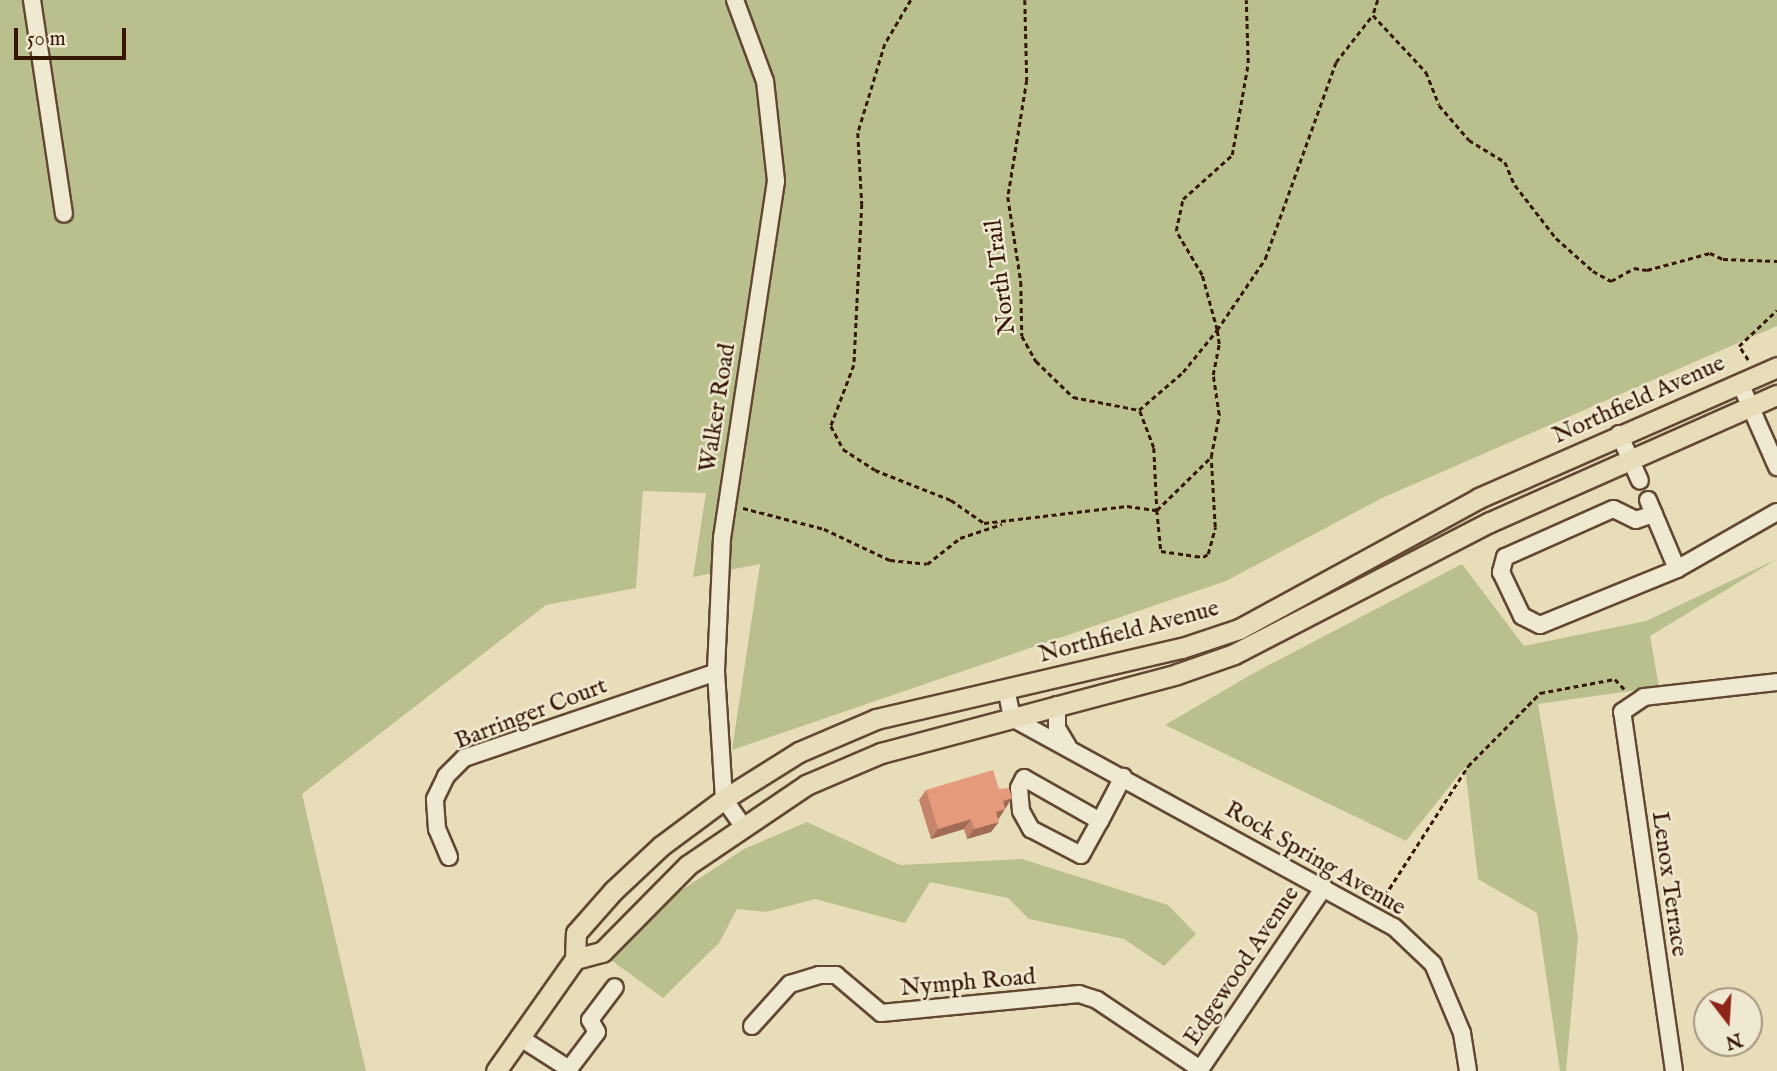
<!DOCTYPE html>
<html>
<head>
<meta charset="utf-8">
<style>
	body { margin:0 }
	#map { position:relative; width:1777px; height:1071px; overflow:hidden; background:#e8ddb9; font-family:"IM FELL English",serif }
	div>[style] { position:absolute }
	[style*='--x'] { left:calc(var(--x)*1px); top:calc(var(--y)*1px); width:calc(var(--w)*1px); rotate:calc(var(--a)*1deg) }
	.green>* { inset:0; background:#b9c08d }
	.path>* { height:2.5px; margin-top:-1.25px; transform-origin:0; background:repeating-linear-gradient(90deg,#361605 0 5px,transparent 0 8.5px) }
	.roads { filter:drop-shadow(2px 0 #624832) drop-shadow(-2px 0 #624832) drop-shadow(0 2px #624832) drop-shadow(0 -2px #624832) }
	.minor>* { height:16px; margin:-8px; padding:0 8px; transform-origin:8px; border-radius:8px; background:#f0e9d2 }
	.major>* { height:19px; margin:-9.5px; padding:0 9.5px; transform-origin:9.5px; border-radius:9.5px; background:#e8ddb9 }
	.wall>* { inset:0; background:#c5846a }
	.shaded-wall>* { inset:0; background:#a06c56 }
	.building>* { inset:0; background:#e59a7b }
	span { translate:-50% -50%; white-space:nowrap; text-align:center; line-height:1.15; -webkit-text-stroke:5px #f0e9d2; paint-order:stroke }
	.street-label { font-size:24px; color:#361605 }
	.north { position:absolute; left:1693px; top:987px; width:70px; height:70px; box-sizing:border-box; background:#f0e9d2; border:2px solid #a69580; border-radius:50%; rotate:163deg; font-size:19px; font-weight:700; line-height:28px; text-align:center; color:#361605 }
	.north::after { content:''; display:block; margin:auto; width:24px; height:32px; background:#8f2418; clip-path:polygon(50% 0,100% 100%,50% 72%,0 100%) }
	.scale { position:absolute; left:14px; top:28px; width:112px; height:32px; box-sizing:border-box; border:4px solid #361605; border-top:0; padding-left:9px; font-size:21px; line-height:24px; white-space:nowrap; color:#361605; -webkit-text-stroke:5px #f0e9d2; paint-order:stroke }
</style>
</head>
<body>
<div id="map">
	<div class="green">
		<i style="clip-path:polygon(0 0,1777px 0,1777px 326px,1382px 498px,1226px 581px,732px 750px,760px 564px,693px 577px,706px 493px,643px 491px,636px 588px,546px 605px,302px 794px,366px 1071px,0 1071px)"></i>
		<i style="clip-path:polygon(1777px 559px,1650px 636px,1659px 687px,1538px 704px,1578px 937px,1566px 1071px,1560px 1071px,1537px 913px,1478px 879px,1465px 767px,1406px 841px,1165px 725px,1252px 674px,1462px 564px,1524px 646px,1646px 621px)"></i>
		<i style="clip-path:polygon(807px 822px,900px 865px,1022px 859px,1168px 905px,1196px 934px,1164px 966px,1124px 939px,1029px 919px,1008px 898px,930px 882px,905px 923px,815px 899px,766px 912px,737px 909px,719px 943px,663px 998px,611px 960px,677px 893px,744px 849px)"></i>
	</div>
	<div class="path">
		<i style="--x:911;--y:0;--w:51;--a:120.6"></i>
		<i style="--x:885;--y:44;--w:93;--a:106.9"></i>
		<i style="--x:858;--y:133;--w:71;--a:86.8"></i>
		<i style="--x:862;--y:204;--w:161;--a:92.8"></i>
		<i style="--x:854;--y:365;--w:65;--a:110.7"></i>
		<i style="--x:831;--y:426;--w:26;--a:62"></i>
		<i style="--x:843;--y:449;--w:38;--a:33"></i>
		<i style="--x:875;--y:470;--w:82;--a:21.5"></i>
		<i style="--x:951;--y:500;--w:40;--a:34.9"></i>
		<i style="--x:984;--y:523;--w:144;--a:-6.8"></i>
		<i style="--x:1127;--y:506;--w:30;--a:8"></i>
		<i style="--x:1157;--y:510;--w:41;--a:84.4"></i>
		<i style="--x:1161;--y:551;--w:42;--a:8.1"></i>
		<i style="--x:1203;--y:557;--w:6;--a:-31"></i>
		<i style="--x:1208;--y:554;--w:28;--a:-75"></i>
		<i style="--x:1215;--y:527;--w:70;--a:-93.3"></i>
		<i style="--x:1211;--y:457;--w:43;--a:-79.2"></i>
		<i style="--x:1219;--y:415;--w:40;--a:-98.5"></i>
		<i style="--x:1213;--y:375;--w:32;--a:-79"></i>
		<i style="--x:1219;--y:344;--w:14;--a:-98"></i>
		<i style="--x:1025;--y:0;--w:80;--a:88.6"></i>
		<i style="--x:1027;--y:80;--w:119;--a:99.2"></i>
		<i style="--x:1008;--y:197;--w:86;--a:81.3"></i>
		<i style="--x:1021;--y:282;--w:54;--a:88.9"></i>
		<i style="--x:1022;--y:336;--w:29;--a:61"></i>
		<i style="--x:1036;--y:361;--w:52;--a:44.2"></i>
		<i style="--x:1073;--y:397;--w:67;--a:11.1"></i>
		<i style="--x:1139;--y:410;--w:58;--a:-40.8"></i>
		<i style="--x:1183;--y:372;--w:54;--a:-51"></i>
		<i style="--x:1217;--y:330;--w:57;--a:-105.3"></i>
		<i style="--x:1202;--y:275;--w:51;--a:-120.6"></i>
		<i style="--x:1176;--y:231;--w:33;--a:-78"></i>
		<i style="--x:1183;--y:199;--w:66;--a:-41.9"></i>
		<i style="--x:1232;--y:155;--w:93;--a:-80.1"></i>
		<i style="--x:1248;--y:63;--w:63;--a:-91.8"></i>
		<i style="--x:1378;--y:0;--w:16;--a:108"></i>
		<i style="--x:1373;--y:15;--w:78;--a:47.1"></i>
		<i style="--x:1426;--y:72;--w:35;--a:68"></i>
		<i style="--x:1439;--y:105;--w:46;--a:49.4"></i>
		<i style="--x:1469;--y:140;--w:42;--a:31.4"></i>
		<i style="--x:1505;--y:162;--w:25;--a:67"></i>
		<i style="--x:1515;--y:185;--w:67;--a:52.3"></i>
		<i style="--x:1556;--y:238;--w:50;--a:41.7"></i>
		<i style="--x:1593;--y:271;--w:21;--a:29"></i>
		<i style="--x:1611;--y:281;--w:26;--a:-29"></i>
		<i style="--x:1634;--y:268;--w:13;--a:9"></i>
		<i style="--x:1647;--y:270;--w:65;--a:-15.1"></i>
		<i style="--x:1710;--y:253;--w:14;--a:25"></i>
		<i style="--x:1723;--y:259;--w:54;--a:2.1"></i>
		<i style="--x:1217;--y:330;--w:86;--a:-55.9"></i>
		<i style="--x:1265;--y:259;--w:209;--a:-70.2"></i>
		<i style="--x:1336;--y:62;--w:58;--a:-52"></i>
		<i style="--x:1748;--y:360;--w:17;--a:-123"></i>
		<i style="--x:1739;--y:346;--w:52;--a:-43.5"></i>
		<i style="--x:1140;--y:411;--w:40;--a:69"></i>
		<i style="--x:1154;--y:448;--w:62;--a:87.2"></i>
		<i style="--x:743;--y:508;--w:84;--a:14.5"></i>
		<i style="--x:824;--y:529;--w:73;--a:25.2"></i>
		<i style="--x:890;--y:560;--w:37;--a:6"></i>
		<i style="--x:927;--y:564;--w:42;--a:-38.2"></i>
		<i style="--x:960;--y:538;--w:44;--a:-18.4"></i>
		<i style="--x:1157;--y:510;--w:74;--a:-44.5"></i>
		<i style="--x:1380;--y:903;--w:163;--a:-57.3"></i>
		<i style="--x:1468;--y:766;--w:103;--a:-45.4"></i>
		<i style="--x:1540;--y:693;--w:76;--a:-10.6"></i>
		<i style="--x:1615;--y:679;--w:16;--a:47"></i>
	</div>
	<div class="roads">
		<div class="minor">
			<i style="--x:32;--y:0;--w:216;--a:81.5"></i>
			<i style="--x:735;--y:0;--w:86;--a:69.7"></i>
			<i style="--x:765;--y:81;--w:101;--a:83.7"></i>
			<i style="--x:776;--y:181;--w:361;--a:98.6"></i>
			<i style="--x:722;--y:538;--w:134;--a:92.6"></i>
			<i style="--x:716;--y:672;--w:127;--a:86.4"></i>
			<i style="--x:724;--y:799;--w:32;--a:55"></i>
			<i style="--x:1740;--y:383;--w:92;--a:66.2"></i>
			<i style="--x:1619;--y:434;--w:51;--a:65.9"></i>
			<i style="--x:1648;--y:500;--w:75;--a:67.2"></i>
			<i style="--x:1677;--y:569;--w:115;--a:-29.7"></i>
			<i style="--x:1654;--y:514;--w:19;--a:162"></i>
			<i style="--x:1636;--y:520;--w:25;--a:-154"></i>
			<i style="--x:1613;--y:509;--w:118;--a:156"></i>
			<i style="--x:1505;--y:557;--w:16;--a:105"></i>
			<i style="--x:1501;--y:572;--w:49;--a:64.5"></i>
			<i style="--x:1522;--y:616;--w:20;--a:27"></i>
			<i style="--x:1540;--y:625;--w:148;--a:-22.2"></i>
			<i style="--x:1006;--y:689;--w:30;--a:78"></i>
			<i style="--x:1012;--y:718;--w:435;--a:28.7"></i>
			<i style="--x:1394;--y:927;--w:54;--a:43.5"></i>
			<i style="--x:1433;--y:964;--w:75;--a:67.2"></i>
			<i style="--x:1462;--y:1033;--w:38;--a:81"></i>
			<i style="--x:1057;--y:705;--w:23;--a:90"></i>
			<i style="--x:1057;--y:728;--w:21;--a:59"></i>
			<i style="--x:1100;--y:821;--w:87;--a:-150.5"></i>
			<i style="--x:1024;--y:778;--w:11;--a:117"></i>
			<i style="--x:1019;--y:788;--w:23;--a:85"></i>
			<i style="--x:1021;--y:811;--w:21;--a:61"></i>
			<i style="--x:1031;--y:829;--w:56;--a:27.5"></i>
			<i style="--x:1081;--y:855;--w:39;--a:-61"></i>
			<i style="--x:1100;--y:821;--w:50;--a:-62.4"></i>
			<i style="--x:449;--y:857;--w:30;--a:-113"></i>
			<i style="--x:437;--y:829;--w:30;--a:-94"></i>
			<i style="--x:435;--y:799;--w:25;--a:-64"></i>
			<i style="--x:446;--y:776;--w:25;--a:-45"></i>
			<i style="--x:464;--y:758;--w:266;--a:-18.8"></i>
			<i style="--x:752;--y:1026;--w:57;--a:-47.9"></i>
			<i style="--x:790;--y:984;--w:30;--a:-17"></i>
			<i style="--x:819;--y:975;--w:17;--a:0"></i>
			<i style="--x:836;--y:975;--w:59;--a:40.2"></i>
			<i style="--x:881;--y:1013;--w:199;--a:-5.5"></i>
			<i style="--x:1079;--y:994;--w:19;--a:18"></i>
			<i style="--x:1097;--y:1000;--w:124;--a:33.8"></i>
			<i style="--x:519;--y:1037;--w:59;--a:32.6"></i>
			<i style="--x:569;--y:1069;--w:46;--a:-52.9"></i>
			<i style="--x:597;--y:1032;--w:14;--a:-120"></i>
			<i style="--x:590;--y:1020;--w:41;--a:-52.9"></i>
			<i style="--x:1199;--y:1071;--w:222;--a:-55.8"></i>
			<i style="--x:1674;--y:1071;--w:363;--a:-98.2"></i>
			<i style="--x:1622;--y:712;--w:27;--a:-34"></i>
			<i style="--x:1644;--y:697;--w:134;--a:-6.4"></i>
		</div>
		<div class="major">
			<i style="--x:575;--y:959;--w:28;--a:-15"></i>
			<i style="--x:602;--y:952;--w:122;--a:-45.3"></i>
			<i style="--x:688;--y:865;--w:143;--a:-34.1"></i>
			<i style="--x:806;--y:785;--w:82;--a:-23.1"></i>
			<i style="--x:881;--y:753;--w:306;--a:-14.9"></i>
			<i style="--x:1177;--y:674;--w:60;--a:-19.3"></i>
			<i style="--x:1234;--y:654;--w:288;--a:-27.3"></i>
			<i style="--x:1490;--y:522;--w:314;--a:-23.9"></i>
			<i style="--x:496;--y:1071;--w:137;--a:-54.8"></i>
			<i style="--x:575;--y:959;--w:26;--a:-88"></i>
			<i style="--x:576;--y:933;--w:56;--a:-48.6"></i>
			<i style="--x:613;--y:891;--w:66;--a:-43.2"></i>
			<i style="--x:661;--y:846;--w:79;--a:-36.7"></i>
			<i style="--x:724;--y:799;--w:89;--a:-32.1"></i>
			<i style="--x:799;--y:752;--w:84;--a:-23.2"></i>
			<i style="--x:876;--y:719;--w:314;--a:-13.1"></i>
			<i style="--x:1182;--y:648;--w:60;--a:-18.4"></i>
			<i style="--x:1239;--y:629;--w:273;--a:-28.6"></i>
			<i style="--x:1479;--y:498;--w:326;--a:-23.7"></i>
		</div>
	</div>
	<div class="wall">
		<i style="clip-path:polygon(999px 789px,1012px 798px,998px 819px,991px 832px,967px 839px,964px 829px,931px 839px,919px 800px,926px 790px)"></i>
	</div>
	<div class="shaded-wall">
		<i style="clip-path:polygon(1012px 798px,1005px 809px,1003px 801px)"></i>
		<i style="clip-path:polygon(1005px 809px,998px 820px,996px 812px)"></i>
		<i style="clip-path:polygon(971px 819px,964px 829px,931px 839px,938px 829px)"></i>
		<i style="clip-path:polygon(999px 822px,991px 832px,967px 839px,974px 829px)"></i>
	</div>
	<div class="building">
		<i style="clip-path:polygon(993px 770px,999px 789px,1009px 788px,1012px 798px,1003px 801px,1005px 809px,996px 812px,999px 822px,974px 829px,971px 819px,938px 829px,926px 790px)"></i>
	</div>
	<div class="street-label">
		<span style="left:1001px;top:277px;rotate:-97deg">North Trail</span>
		<span style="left:1639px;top:400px;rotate:-24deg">Northfield Avenue</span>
		<span style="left:718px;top:408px;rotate:-81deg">Walker Road</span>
		<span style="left:1129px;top:632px;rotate:-15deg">Northfield Avenue</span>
		<span style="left:531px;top:714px;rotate:-21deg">Barringer Court</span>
		<span style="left:1315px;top:859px;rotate:30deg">Rock Spring Avenue</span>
		<span style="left:1669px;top:884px;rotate:82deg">Lenox Terrace</span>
		<span style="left:1242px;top:966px;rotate:-56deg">Edgewood Avenue</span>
		<span style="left:968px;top:983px;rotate:-5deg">Nymph Road</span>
	</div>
	<div class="north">N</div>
	<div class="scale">50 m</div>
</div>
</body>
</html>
